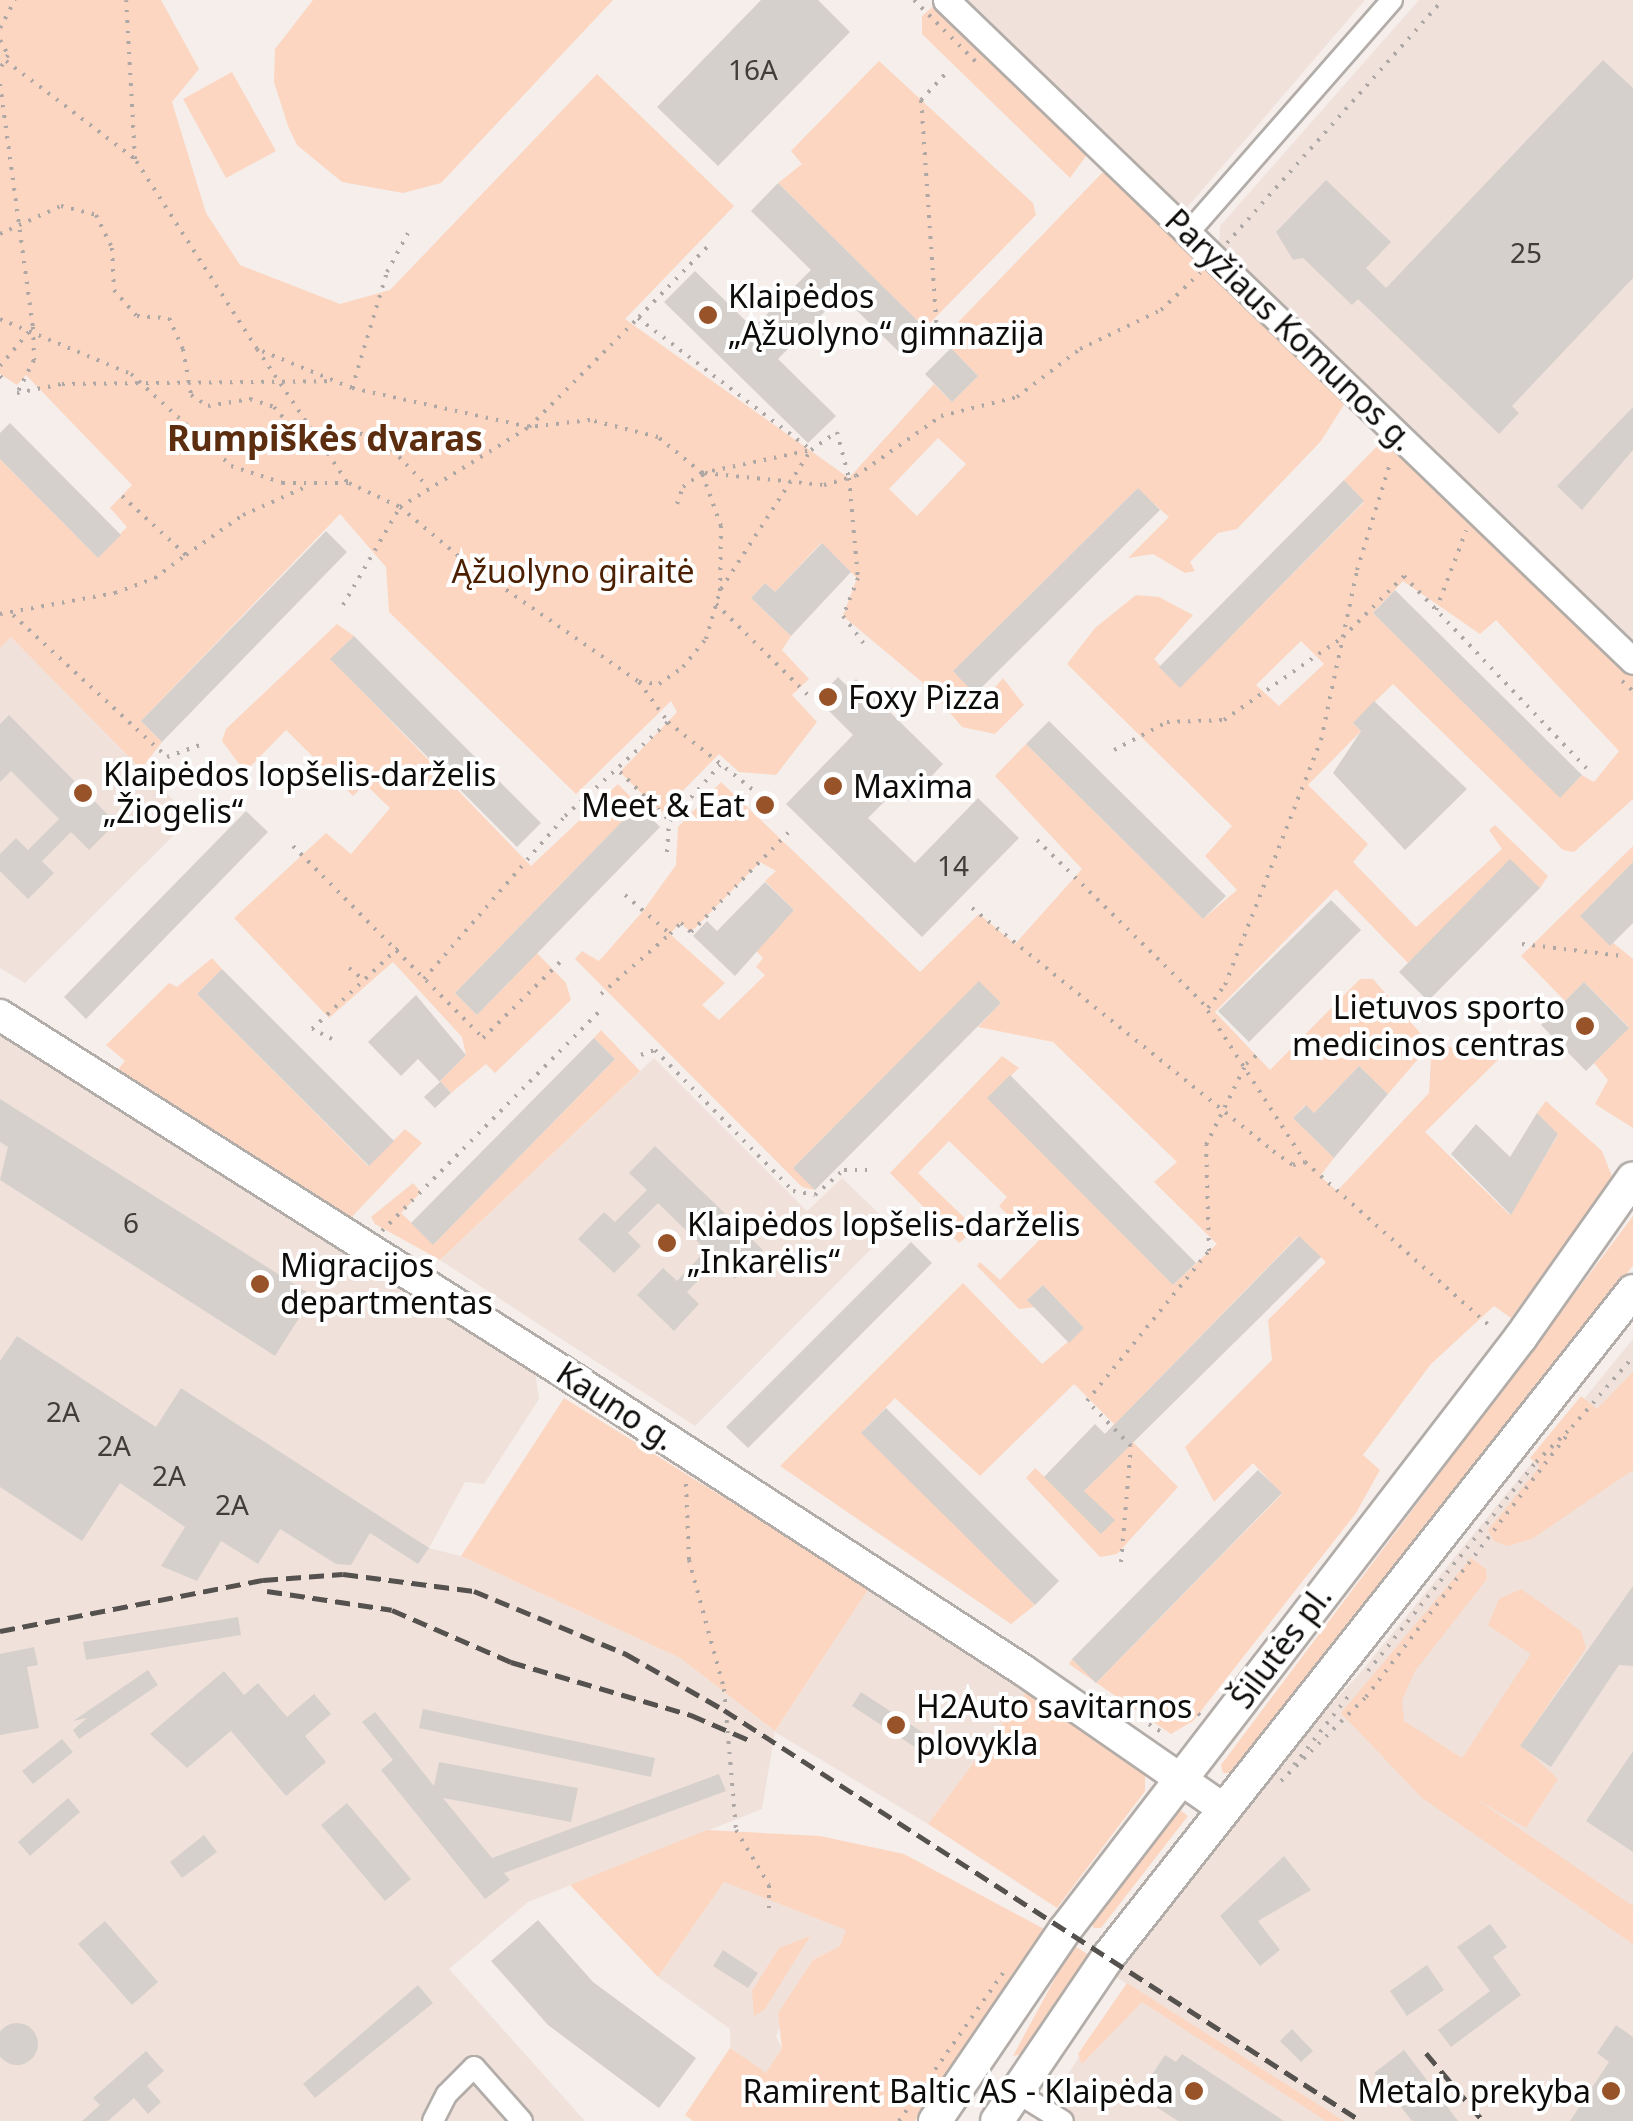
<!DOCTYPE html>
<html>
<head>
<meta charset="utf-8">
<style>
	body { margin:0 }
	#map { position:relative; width:1633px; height:2121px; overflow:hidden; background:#f5eeeb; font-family:"Noto Sans",sans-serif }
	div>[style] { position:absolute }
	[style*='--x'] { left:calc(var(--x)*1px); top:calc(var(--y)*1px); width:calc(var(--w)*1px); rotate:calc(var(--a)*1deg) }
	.built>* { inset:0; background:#f0e2da }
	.green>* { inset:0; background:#fcd6c0 }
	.building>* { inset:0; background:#d6d0cc }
	.round { border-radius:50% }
	.path>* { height:4px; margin-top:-2px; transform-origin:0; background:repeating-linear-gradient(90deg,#ada7a5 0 2.5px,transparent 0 10.5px) }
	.roads { filter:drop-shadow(2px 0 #b3ada9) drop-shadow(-2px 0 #b3ada9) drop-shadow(0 2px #b3ada9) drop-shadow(0 -2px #b3ada9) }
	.minor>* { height:20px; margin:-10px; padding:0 10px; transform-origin:10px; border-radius:10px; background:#fff }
	.tertiary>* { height:25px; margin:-12.5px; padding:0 12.5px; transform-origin:12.5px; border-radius:12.5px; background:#fff }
	.secondary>* { height:30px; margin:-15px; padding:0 15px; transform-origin:15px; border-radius:15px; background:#fff }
	.primary>* { height:32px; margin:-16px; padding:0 16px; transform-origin:16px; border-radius:16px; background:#fff }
	.rail>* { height:5px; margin-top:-2.5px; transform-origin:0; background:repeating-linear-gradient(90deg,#54514e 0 15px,transparent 0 23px) }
	.dots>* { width:28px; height:28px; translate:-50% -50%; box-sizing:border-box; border:5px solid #fff; border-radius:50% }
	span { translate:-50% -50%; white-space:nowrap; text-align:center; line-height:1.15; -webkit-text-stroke:8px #fff; paint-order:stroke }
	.number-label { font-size:28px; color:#403d3a }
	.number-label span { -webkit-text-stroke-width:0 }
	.poi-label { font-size:32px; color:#0e0c0a }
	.left { translate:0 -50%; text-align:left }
	.right { translate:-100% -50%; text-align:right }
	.street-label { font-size:32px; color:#0e0c0a }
	.park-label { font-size:32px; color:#4c2000 }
	.neighbourhood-label { font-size:35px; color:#5c2d0f; font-weight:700 }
</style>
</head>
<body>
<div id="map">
	<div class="built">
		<i style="clip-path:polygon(964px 0,1365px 0,1184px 211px)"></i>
		<i style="clip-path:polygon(1419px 0,1633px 0,1633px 647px,1219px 246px,1220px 226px)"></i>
		<i style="clip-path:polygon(11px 637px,191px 818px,25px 983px,0 968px,0 648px)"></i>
		<i style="clip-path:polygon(0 1034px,535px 1371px,539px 1399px,484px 1484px,465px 1482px,429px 1548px,461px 1556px,680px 1658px,775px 1731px,869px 1588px,1029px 1688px,928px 1824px,775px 1732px,762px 1809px,528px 1902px,449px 1969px,585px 2121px,0 2121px)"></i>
		<i style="clip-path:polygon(654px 1058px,807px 1211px,842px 1178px,893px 1227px,695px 1426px,440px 1260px)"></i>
		<i style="clip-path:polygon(1633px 1339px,1633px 2121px,1037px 2121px,1127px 1984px,1112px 1974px,1236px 1809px,1360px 1673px)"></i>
		<i style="clip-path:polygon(724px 1882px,847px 1930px,840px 1946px,813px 1960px,776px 2036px,782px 2048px,766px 2074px,730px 2048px,730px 2029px,658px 1977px)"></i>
	</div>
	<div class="green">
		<i style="clip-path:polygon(evenodd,0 0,161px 0,199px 69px,172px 102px,206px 213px,240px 265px,340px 304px,390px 290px,597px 74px,734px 206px,625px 319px,849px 478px,934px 384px,952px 402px,978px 376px,942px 339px,1102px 173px,1113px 174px,1347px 400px,1321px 441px,1237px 529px,1218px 533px,1190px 562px,1195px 571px,1185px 573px,1153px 554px,1128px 558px,1169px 517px,1137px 489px,953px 671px,985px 699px,1003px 678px,1024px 705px,995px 734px,962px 727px,928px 687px,843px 616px,857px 578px,821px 543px,775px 592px,765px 583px,751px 598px,791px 636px,782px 650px,809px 679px,792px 695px,817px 722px,776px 775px,739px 772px,719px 754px,661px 813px,620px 772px,677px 712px,671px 701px,576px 794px,389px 612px,386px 567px,340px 514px,141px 721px,162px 742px,141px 769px,11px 637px,0 648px,0 459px,97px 557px,127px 527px,110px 508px,132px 485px,26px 375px,17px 385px,0 374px,0 0,938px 438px,966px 464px,917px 516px,889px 489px,938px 438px)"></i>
		<i style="clip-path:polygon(313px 0,613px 0,441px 183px,403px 193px,342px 182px,297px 145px,288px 126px,274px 82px,275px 49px)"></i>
		<i style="clip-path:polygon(936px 4px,1084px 146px,1086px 156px,1070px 178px,922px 34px,922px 16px)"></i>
		<i style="clip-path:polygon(879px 61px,1033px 203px,1036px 215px,925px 328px,778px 183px,802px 164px,791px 151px)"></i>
		<i style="clip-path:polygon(232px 72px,276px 151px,226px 178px,183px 99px)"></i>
		<i style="clip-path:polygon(evenodd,1386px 437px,1633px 675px,1633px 799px,1574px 852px,1563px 850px,1393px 684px,1353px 723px,1361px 731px,1308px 785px,1368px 844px,1353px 862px,1416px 927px,1502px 849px,1489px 830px,1495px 825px,1548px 876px,1540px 888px,1510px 860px,1408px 963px,1336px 889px,1215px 1012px,1270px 1070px,1360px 979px,1373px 979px,1421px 1034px,1418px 1059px,1388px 1094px,1359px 1066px,1314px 1113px,1305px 1105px,1293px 1118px,1334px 1158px,1320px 1176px,1337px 1191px,1429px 1093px,1432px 1043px,1500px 1058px,1425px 1132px,1510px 1215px,1558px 1135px,1537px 1113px,1546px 1101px,1602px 1151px,1613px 1179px,1511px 1318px,1494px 1306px,1431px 1364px,1363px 1455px,1380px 1470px,1356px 1513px,1193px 1721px,1171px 1734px,1069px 1664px,1072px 1659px,1097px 1682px,1282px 1494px,1253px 1463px,1214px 1502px,1185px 1447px,1272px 1360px,1268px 1320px,1326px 1262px,1298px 1236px,1115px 1424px,1178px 1487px,1117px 1554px,1100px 1557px,1026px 1478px,1035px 1468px,1073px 1503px,1122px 1451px,1105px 1434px,1114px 1424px,1074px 1384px,980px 1476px,895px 1398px,862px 1432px,1035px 1605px,1011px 1624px,780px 1466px,963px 1283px,1042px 1364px,1084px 1328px,1043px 1285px,1028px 1299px,1035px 1307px,1019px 1309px,977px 1266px,980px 1262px,1000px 1280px,1046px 1233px,1020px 1208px,1010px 1217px,999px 1206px,1007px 1197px,949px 1141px,918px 1173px,976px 1229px,959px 1243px,890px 1173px,1002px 1056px,1019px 1068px,988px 1098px,1173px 1285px,1217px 1244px,1154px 1182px,1177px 1162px,1053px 1042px,978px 1027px,1001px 1003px,979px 982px,794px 1167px,815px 1190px,802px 1187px,575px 959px,582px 951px,599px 961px,643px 911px,676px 865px,678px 827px,721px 782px,920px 972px,979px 914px,1015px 944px,1082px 869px,995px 776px,1026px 744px,1203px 919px,1237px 890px,1205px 856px,1232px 826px,1067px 664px,1095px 628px,1136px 595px,1159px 597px,1193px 615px,1154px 659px,1180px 687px,1364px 502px,1344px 480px,1386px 437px,1403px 581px,1480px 634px,1496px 620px,1619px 751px,1594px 782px,1582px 775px,1560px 797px,1373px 613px,1403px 581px,1386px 437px,1301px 641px,1324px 664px,1279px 706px,1256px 685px,1301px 641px,1386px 437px,760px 862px,776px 871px,765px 881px,794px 910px,755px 950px,763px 958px,756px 967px,765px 975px,719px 1020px,702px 1005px,725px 983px,670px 934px,680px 923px,691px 932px,760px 862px)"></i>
		<i style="clip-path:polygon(337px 624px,354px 636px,331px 659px,531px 866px,618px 784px,638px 805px,455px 993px,477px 1015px,537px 953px,566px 983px,571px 1000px,495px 1073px,486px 1064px,451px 1093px,440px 1081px,466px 1055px,462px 1037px,393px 962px,329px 1018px,234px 918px,326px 833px,351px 854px,390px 808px,365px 784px,353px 796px,286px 730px,245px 772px,222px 741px,226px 729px)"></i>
		<i style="clip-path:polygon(1633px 846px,1633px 862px,1580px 916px,1633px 959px,1633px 1128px,1595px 1104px,1608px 1080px,1594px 1063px,1629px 1027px,1584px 982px,1565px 1001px,1521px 956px)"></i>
		<i style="clip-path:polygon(212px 958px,222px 969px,197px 994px,368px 1166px,405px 1129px,422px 1143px,347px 1222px,115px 1073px,125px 1061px,106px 1045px,169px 983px,177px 987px)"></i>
		<i style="clip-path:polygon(601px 1030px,640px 1071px,440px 1260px,375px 1224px,371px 1217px,413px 1183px,421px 1192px,401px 1213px,434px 1244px,615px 1059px,594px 1038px)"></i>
		<i style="clip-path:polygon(1633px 1216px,1633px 1265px,1556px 1374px,1231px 1773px,1223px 1773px,1221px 1765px)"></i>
		<i style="clip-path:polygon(1633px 1372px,1633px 1470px,1532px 1539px,1507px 1546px,1494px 1541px,1488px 1530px,1540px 1466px,1530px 1458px,1581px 1396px,1597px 1409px)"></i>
		<i style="clip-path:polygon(564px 1398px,869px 1588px,775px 1731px,680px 1658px,461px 1556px)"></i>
		<i style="clip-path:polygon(1471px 1558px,1486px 1569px,1487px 1579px,1415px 1671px,1402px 1700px,1404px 1721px,1462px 1758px,1531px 1654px,1488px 1625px,1499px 1599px,1521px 1589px,1581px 1631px,1586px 1648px,1521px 1745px,1558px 1779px,1526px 1828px,1476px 1799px,1633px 1906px,1633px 1944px,1422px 1798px,1341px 1713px)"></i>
		<i style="clip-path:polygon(1029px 1688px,1145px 1769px,1145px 1791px,1057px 1908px,928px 1824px)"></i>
		<i style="clip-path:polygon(1180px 1810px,1188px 1816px,1101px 1928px,1093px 1928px,1093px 1918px)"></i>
		<i style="clip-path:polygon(707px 1830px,820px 1836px,904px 1854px,1046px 1930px,915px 2121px,693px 2121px,685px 2115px,730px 2048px,766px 2073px,782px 2048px,778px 2013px,813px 1960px,840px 1946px,846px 1930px,724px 1882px,658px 1977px,570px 1885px)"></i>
		<i style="clip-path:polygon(810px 1936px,765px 2009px,754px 2016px,752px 1991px,779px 1948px)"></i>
		<i style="clip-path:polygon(1073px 1945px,1089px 1955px,1022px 2054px,1013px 2056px)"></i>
		<i style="clip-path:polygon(1127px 1983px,1344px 2121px,1326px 2121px,1142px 2002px,1082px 2064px,1078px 2054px)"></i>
	</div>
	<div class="building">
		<i style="clip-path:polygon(761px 0,818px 0,850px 32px,718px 166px,657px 107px)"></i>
		<i style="clip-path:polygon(1603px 60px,1633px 88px,1633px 278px,1512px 406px,1519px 413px,1499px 434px,1358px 299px,1352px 305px,1303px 258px,1293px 260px,1276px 232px,1326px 180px,1391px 242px,1366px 268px,1386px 288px)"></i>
		<i style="clip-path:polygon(778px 183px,925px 328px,900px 353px,841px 295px,778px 359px,836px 416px,808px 443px,664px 302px,695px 271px,753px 328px,811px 270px,751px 211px)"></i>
		<i style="clip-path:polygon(951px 348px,978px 376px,952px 402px,925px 374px)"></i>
		<i style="clip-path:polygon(1633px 407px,1633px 450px,1582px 510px,1557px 486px)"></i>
		<i style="clip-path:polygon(10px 423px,121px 535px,98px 558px,0 459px,0 433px)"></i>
		<i style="clip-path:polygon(1344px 480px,1364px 501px,1180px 688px,1159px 667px)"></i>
		<i style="clip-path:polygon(1138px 488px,1160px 510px,975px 694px,953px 671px)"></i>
		<i style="clip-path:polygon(326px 531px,347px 552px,162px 742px,141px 721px)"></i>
		<i style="clip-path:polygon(822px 543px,851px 572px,791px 636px,751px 598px,765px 583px,775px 592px)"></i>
		<i style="clip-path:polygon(1395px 590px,1582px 775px,1560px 798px,1373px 613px)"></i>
		<i style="clip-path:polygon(354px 636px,541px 823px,517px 847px,330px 659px)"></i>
		<i style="clip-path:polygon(838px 677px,848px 687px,856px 679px,943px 764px,915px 794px,903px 783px,868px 818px,915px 863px,978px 798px,1019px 838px,922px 937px,786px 804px,853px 735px,817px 699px)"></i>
		<i style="clip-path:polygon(1374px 701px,1467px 789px,1405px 850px,1333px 773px,1361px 731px,1353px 723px)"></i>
		<i style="clip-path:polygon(9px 715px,116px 823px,89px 850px,71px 832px,42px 861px,54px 873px,28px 899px,0 871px,0 854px,16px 838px,28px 850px,59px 819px,11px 771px,0 782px,0 724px)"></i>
		<i style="clip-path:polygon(1049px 721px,1226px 896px,1203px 919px,1026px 744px)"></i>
		<i style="clip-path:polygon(638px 805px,660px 827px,477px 1015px,455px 993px)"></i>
		<i style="clip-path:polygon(246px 811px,268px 832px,86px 1019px,64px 997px)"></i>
		<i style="clip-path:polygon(1510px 859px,1540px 888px,1428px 1001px,1399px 972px)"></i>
		<i style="clip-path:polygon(1633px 862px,1633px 923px,1610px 946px,1580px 916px)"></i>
		<i style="clip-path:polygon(765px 882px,794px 910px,735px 976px,693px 936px,707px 921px,717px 931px)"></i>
		<i style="clip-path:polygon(1331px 900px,1361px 930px,1249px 1042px,1218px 1011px)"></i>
		<i style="clip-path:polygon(222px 969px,394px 1141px,369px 1166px,197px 994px)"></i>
		<i style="clip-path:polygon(979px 981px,1001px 1003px,815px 1190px,793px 1168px)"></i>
		<i style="clip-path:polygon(1584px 982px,1629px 1028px,1586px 1071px,1541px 1025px)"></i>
		<i style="clip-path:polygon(416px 995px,466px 1055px,440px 1081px,451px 1093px,435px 1108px,424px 1097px,440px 1082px,418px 1059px,401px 1076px,368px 1042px)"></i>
		<i style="clip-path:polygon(594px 1038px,615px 1059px,433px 1245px,411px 1223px)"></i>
		<i style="clip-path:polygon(1359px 1066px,1388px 1094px,1334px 1158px,1293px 1118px,1306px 1105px,1314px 1113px)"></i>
		<i style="clip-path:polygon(1010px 1075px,1196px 1263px,1173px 1285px,987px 1098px)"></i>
		<i style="clip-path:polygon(0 1099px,313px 1296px,275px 1356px,0 1180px,8px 1147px,0 1142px)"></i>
		<i style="clip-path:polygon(1537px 1113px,1558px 1134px,1511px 1215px,1451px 1154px,1476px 1124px,1510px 1157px)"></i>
		<i style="clip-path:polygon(655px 1146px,763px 1250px,735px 1279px,717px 1261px,687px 1292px,699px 1304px,674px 1331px,637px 1295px,663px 1268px,677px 1281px,706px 1250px,658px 1203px,628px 1233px,641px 1246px,614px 1273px,578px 1239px,604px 1212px,615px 1222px,647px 1190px,629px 1173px)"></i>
		<i style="clip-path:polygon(1299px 1236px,1321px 1257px,1084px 1491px,1115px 1520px,1101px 1534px,1044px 1477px,1095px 1424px,1105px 1434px)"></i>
		<i style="clip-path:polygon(911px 1242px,932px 1263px,748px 1448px,726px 1427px)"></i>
		<i style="clip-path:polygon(1043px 1285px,1084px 1328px,1069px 1343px,1027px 1300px)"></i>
		<i style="clip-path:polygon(17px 1336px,156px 1427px,181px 1388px,429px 1548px,418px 1564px,370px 1533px,351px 1565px,336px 1564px,280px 1529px,258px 1564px,221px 1541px,197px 1581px,161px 1566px,185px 1527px,120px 1483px,82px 1541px,0 1487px,0 1361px)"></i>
		<i style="clip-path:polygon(886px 1408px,1059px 1581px,1035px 1605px,861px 1433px)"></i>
		<i style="clip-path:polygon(1258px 1470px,1282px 1493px,1096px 1683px,1072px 1659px)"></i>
		<i style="clip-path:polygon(1633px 1586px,1633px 1666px,1619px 1665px,1551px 1767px,1520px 1746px)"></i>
		<i style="clip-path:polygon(238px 1617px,241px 1635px,86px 1660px,83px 1642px)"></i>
		<i style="clip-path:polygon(34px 1647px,38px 1665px,27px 1667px,39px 1728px,0 1735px,0 1654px)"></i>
		<i style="clip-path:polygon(148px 1670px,158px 1685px,79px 1739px,73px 1730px,87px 1718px,73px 1721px)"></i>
		<i style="clip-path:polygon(224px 1671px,244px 1695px,258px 1683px,287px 1717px,314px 1694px,331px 1714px,305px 1736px,326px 1762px,286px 1796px,231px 1731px,187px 1768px,150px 1734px)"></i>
		<i style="clip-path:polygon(861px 1692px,939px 1743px,930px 1757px,852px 1706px)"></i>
		<i style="clip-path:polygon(423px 1709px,655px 1758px,651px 1777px,419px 1728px)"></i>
		<i style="clip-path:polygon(375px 1712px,434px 1786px,439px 1762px,578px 1788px,571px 1822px,443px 1798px,492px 1858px,719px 1774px,726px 1791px,504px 1873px,510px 1880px,485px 1899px,381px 1770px,393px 1760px,362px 1722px)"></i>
		<i style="clip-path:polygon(62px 1739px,73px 1752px,33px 1784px,22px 1771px)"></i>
		<i style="clip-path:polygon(1633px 1751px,1633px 1852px,1586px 1821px)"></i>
		<i style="clip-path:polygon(68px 1798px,80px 1812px,30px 1856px,18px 1842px)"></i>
		<i style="clip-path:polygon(347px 1803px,411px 1879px,385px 1901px,321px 1825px)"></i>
		<i style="clip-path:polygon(204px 1835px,217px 1852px,182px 1878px,170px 1862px)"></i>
		<i style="clip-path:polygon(1284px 1856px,1311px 1890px,1258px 1921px,1280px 1950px,1260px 1966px,1220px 1916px)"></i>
		<i style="clip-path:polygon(538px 1920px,593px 1982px,696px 2058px,659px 2108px,548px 2025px,491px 1961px)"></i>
		<i style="clip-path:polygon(105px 1921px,158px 1982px,132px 2005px,78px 1944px)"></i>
		<i style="clip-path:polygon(1490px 1924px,1507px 1947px,1493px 1957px,1521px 1995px,1451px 2047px,1438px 2030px,1490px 1991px,1457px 1947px)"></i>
		<i style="clip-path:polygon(723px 1950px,758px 1973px,748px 1988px,713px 1966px)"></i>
		<i style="clip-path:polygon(1427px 1965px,1444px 1990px,1407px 2016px,1390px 1991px)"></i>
		<i style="clip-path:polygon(418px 1985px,433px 2003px,315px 2098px,303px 2084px)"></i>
		<i class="round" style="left:-4px;top:2023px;width:42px;height:42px"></i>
		<i style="clip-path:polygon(1616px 2025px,1633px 2037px,1633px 2121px,1570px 2121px,1609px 2062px,1597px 2053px)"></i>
		<i style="clip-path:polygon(1292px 2029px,1313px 2051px,1301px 2062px,1280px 2041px)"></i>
		<i style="clip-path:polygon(1404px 2050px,1458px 2121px,1412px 2121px,1374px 2073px)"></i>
		<i style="clip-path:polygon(146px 2051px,164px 2071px,147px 2086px,161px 2102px,148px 2114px,134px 2098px,108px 2121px,82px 2121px,100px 2105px,93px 2098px)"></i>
		<i style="clip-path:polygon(1182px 2054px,1284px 2121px,1178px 2121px,1150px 2103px,1155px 2095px,1143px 2088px,1165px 2055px,1176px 2062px)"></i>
	</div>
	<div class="path">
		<i style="--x:914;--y:0;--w:88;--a:45"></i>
		<i style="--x:0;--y:28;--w:32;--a:-62"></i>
		<i style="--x:0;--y:40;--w:17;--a:62"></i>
		<i style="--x:8;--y:55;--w:16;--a:120"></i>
		<i style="--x:6;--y:61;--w:161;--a:37.2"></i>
		<i style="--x:0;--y:84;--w:245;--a:82.3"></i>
		<i style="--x:33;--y:327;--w:33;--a:88"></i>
		<i style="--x:34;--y:360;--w:37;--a:117"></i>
		<i style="--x:0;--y:234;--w:67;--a:-24.7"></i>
		<i style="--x:61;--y:206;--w:36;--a:14"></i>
		<i style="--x:96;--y:215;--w:37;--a:64"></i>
		<i style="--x:112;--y:248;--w:42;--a:87.3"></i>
		<i style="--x:114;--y:290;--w:35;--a:49"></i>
		<i style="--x:137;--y:316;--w:32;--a:4"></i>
		<i style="--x:169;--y:318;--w:34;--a:66"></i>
		<i style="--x:183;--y:349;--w:47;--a:80.1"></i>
		<i style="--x:191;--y:395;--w:20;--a:33"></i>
		<i style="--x:208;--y:406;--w:43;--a:-9.5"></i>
		<i style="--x:250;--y:399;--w:25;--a:18"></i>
		<i style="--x:274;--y:407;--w:35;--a:49"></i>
		<i style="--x:297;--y:433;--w:80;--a:0.7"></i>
		<i style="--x:377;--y:434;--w:72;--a:46.1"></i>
		<i style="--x:1227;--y:243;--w:325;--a:-48.4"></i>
		<i style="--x:639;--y:317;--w:100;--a:-45.8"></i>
		<i style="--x:0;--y:319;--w:142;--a:22.8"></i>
		<i style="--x:131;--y:374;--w:136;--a:42.6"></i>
		<i style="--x:231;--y:466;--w:55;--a:18.1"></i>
		<i style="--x:283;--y:483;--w:66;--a:0"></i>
		<i style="--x:349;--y:483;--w:56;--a:25.2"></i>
		<i style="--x:400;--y:507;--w:82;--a:40.1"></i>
		<i style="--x:463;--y:560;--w:214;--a:34.7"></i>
		<i style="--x:639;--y:682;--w:20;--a:6"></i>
		<i style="--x:659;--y:684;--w:29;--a:-35"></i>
		<i style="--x:683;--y:667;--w:36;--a:-51"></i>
		<i style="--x:706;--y:639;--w:50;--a:-73.7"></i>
		<i style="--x:720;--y:591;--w:65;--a:-89.1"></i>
		<i style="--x:721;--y:526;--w:56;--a:-109.7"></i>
		<i style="--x:702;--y:473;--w:57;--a:-140.7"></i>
		<i style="--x:658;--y:437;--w:70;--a:-166"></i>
		<i style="--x:590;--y:420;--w:61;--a:173.5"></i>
		<i style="--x:529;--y:427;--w:181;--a:-167.6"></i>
		<i style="--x:352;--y:388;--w:103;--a:-157.7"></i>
		<i style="--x:257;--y:349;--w:226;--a:-122.7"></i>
		<i style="--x:135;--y:159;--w:159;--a:-93.2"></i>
		<i style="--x:937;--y:333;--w:234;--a:-93.9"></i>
		<i style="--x:921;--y:100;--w:35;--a:-47"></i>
		<i style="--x:257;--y:349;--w:161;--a:55.9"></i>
		<i style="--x:0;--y:366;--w:51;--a:-49.8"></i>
		<i style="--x:0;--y:376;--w:6;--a:45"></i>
		<i style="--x:352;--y:388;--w:121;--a:-73.2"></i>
		<i style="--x:387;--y:272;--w:44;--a:-61.7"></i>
		<i style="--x:17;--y:393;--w:46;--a:-11.3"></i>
		<i style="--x:62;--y:384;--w:265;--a:-0.6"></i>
		<i style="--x:705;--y:473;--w:120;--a:5.8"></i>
		<i style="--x:824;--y:485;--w:33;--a:-16"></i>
		<i style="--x:856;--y:476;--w:104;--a:-35.2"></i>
		<i style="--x:941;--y:416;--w:78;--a:-14"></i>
		<i style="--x:1017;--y:397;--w:79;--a:-37.3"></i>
		<i style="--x:1080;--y:349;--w:90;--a:-25.7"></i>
		<i style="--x:1161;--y:310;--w:54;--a:-43.5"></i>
		<i style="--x:122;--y:496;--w:87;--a:42.7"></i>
		<i style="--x:186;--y:555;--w:70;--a:-35.1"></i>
		<i style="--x:243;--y:515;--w:73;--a:-24.1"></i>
		<i style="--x:677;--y:504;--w:18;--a:-71"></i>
		<i style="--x:683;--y:487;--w:24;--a:-36"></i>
		<i style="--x:702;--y:473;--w:111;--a:-11.9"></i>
		<i style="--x:721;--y:589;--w:166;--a:-57.1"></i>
		<i style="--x:716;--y:604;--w:129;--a:44.7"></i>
		<i style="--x:343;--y:605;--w:113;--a:-59.8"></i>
		<i style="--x:400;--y:507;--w:152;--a:-31.8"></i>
		<i style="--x:529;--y:427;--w:154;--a:-45"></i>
		<i style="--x:638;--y:318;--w:218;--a:37.3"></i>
		<i style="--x:811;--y:450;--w:32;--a:-35"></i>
		<i style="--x:837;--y:432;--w:48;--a:75.4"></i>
		<i style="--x:849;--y:478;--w:100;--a:84.9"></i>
		<i style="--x:858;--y:578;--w:41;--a:111.5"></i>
		<i style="--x:843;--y:616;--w:34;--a:53"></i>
		<i style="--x:1436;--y:610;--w:85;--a:-69.2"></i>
		<i style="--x:0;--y:614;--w:117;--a:-10.3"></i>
		<i style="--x:115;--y:593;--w:43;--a:-20.6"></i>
		<i style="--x:155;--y:578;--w:39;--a:-37"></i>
		<i style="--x:13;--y:615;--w:209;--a:42.7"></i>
		<i style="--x:167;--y:757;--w:38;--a:-20"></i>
		<i style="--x:1622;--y:681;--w:15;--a:42"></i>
		<i style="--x:639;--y:682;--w:49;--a:54.1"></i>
		<i style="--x:668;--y:722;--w:127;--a:38.6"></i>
		<i style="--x:1114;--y:750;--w:60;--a:-27.8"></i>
		<i style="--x:1167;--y:722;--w:57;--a:-2"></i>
		<i style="--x:1224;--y:720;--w:145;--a:-34.9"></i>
		<i style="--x:1343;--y:637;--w:86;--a:-45"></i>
		<i style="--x:1404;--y:576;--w:270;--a:46.5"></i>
		<i style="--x:620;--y:772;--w:70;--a:44.4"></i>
		<i style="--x:670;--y:821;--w:75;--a:-48.2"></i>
		<i style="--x:1037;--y:840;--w:231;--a:44.5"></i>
		<i style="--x:1202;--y:1002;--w:190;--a:57.2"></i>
		<i style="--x:1305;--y:1162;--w:247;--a:41.6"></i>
		<i style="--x:293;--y:846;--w:270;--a:45.3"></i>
		<i style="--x:483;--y:1038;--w:114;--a:-44.6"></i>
		<i style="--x:667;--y:852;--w:30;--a:-86"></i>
		<i style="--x:625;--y:895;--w:60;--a:40.9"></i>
		<i style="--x:670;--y:934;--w:16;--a:-45"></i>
		<i style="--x:681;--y:923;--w:13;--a:42"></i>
		<i style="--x:691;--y:932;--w:146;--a:-45.6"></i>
		<i style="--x:972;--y:908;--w:387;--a:38.9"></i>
		<i style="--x:1273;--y:1151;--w:24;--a:35"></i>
		<i style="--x:1293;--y:1165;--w:12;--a:-14"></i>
		<i style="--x:1522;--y:944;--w:101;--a:6.8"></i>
		<i style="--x:349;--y:968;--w:19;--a:39"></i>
		<i style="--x:424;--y:979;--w:216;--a:-49.1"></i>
		<i style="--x:565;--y:816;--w:139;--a:-42.4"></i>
		<i style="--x:601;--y:994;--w:91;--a:-41"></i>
		<i style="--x:1208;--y:1008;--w:29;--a:-54"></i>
		<i style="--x:1225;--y:985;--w:263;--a:-68.6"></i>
		<i style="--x:1321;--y:740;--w:174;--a:-78"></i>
		<i style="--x:1357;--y:570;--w:115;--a:-72.8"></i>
		<i style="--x:332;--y:1039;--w:22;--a:-153"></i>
		<i style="--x:312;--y:1029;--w:120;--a:-43.3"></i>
		<i style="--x:641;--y:1055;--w:15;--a:-20"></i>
		<i style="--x:655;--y:1050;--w:197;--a:45.6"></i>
		<i style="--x:793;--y:1191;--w:22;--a:10"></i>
		<i style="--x:815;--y:1195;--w:38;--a:-41"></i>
		<i style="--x:844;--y:1170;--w:27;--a:0"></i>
		<i style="--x:382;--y:1231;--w:308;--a:-45.3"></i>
		<i style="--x:1572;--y:1427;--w:93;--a:-48.9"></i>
		<i style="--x:686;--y:1484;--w:76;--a:87.7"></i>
		<i style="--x:689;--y:1560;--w:134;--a:74.8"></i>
		<i style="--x:724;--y:1689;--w:142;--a:85.1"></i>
		<i style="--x:736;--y:1830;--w:64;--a:59"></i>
		<i style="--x:769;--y:1885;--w:30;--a:90"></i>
		<i style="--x:1121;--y:1562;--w:116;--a:-85.1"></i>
		<i style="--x:1131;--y:1446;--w:63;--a:-134.4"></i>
		<i style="--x:1087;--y:1401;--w:193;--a:-50.9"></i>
		<i style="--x:1209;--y:1251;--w:106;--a:-91.6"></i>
		<i style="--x:1206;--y:1145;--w:90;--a:-63.7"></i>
		<i style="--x:1246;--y:1064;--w:16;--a:-40"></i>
		<i style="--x:1368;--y:1671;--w:268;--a:-51.2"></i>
		<i style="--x:1536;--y:1462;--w:52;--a:-44.2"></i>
		<i style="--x:1190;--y:1707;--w:13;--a:39"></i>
		<i style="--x:1131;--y:1713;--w:36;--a:32"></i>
		<i style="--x:1294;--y:1765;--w:90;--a:-51.7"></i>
		<i style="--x:1281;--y:1781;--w:120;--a:-44.7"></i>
		<i style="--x:1366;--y:1697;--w:330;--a:-52.5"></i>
		<i style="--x:899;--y:2121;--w:181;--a:-54.9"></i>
	</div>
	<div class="roads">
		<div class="minor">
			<i style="--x:1189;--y:232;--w:308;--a:-48.8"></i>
			<i style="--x:1016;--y:2092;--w:55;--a:31.7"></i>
			<i style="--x:433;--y:2121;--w:30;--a:-63"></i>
			<i style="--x:447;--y:2094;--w:38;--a:-45"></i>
			<i style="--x:474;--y:2067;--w:72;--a:48.4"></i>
		</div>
		<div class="tertiary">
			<i style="--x:946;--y:0;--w:953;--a:43.9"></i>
		</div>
		<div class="secondary">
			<i style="--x:0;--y:1015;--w:669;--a:32.36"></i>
			<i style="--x:565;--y:1373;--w:546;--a:32.96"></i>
			<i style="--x:1023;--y:1670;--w:244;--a:34.7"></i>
		</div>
		<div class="primary">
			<i style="--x:935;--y:2121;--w:231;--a:-55.8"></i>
			<i style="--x:1065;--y:1930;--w:748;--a:-52.44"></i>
			<i style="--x:1521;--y:1337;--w:194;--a:-54.8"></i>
			<i style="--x:997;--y:2121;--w:198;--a:-55.9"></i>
			<i style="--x:1108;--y:1957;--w:848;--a:-51.75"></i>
		</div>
	</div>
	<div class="rail">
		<i style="--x:267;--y:1591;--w:126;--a:8.6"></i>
		<i style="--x:392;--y:1610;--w:130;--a:23.6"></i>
		<i style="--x:511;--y:1662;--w:188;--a:16.4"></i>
		<i style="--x:691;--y:1715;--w:65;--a:23.4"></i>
		<i style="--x:0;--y:1631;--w:268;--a:-11"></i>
		<i style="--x:263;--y:1580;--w:80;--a:-4.3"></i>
		<i style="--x:343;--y:1574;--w:132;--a:7.4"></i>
		<i style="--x:474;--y:1591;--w:165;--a:22.5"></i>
		<i style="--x:626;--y:1654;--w:113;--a:29.7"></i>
		<i style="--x:724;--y:1710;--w:758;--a:32.83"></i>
		<i style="--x:1426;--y:2053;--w:89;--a:50"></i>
	</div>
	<div class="dots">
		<i style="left:708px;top:315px;background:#985328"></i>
		<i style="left:828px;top:697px;background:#985328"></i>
		<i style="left:833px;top:786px;background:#985328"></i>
		<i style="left:83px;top:793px;background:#985328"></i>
		<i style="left:765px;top:805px;background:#985328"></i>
		<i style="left:1585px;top:1026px;background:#985328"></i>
		<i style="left:667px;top:1243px;background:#985328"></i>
		<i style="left:260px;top:1284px;background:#985328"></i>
		<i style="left:896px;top:1725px;background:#985328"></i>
		<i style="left:1194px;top:2091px;background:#985328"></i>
		<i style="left:1611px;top:2091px;background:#985328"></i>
	</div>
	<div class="number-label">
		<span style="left:753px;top:69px">16A</span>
		<span style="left:1526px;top:252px">25</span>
		<span style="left:953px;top:865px">14</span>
		<span style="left:131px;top:1222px">6</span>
		<span style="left:63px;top:1411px">2A</span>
		<span style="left:114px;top:1445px">2A</span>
		<span style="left:169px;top:1475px">2A</span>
		<span style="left:232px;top:1504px">2A</span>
	</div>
	<div class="poi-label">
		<span class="left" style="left:728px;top:315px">Klaipėdos<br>„Ąžuolyno“ gimnazija</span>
		<span class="left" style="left:848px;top:697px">Foxy Pizza</span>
		<span class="left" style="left:103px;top:793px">Klaipėdos lopšelis-darželis<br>„Žiogelis“</span>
		<span class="left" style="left:853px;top:786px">Maxima</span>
		<span class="right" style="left:745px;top:805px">Meet &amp; Eat</span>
		<span class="right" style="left:1565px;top:1026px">Lietuvos sporto<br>medicinos centras</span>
		<span class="left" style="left:687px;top:1243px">Klaipėdos lopšelis-darželis<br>„Inkarėlis“</span>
		<span class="left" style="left:280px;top:1284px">Migracijos<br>departmentas</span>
		<span class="left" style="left:916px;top:1725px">H2Auto savitarnos<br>plovykla</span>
		<span class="right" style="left:1174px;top:2091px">Ramirent Baltic AS - Klaipėda</span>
		<span class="right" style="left:1591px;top:2091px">Metalo prekyba</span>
	</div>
	<div class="street-label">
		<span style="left:1290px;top:330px;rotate:44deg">Paryžiaus Komunos g.</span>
		<span style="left:616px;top:1406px;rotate:33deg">Kauno g.</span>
		<span style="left:1281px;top:1647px;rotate:-53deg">Šilutės pl.</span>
	</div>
	<div class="park-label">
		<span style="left:573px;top:571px">Ąžuolyno giraitė</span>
	</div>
	<div class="neighbourhood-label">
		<span style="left:325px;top:438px">Rumpiškės dvaras</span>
	</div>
</div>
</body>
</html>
